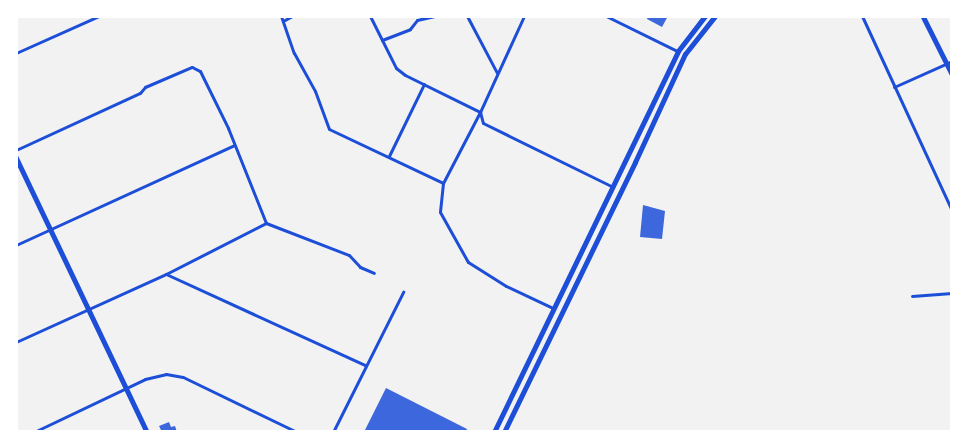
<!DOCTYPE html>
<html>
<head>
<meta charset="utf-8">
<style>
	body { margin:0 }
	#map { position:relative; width:968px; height:448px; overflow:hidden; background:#f2f2f2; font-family:Lato,sans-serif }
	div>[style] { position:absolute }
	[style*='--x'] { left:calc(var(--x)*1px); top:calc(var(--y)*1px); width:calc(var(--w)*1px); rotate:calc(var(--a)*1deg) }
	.building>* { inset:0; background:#3d67dc }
	.minor>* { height:3px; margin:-1.5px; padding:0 1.5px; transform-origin:1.5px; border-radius:1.5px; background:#1d4ed8 }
	.tertiary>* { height:4.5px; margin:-2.25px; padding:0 2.25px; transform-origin:2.25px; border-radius:2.25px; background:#1d4ed8 }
	.primary>* { height:5px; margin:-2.5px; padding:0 2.5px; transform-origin:2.5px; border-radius:2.5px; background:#1d4ed8 }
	span { translate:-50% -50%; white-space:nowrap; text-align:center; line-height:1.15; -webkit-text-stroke:5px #fff; paint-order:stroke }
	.frame { position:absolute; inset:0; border:18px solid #fff; pointer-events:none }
</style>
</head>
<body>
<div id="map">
	<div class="building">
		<i style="clip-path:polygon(648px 16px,668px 16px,662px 27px,647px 19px)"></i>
		<i style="clip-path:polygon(643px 205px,665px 211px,662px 239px,640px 237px)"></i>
		<i style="clip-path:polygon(386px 388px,467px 429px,466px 432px,364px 432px)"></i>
		<i style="clip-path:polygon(169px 422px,171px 427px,175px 426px,177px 432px,162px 432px,159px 426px)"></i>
	</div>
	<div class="minor">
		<i style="--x:281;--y:16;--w:39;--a:71"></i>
		<i style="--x:294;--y:53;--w:43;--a:61.1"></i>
		<i style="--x:315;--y:91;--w:40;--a:69.8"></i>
		<i style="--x:329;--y:129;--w:126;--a:25.3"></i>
		<i style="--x:370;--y:16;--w:58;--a:63.4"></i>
		<i style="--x:396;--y:68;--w:11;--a:38"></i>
		<i style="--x:405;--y:75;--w:84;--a:26.3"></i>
		<i style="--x:480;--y:112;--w:11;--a:75"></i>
		<i style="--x:483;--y:123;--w:145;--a:26.2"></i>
		<i style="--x:467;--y:16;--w:64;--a:62.2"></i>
		<i style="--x:524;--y:16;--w:106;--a:114.6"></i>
		<i style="--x:480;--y:112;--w:80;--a:117.5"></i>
		<i style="--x:443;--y:183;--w:29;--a:96"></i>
		<i style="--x:440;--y:212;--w:57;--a:60.8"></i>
		<i style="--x:468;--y:262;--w:45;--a:32.3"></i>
		<i style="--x:506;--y:286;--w:52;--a:25.1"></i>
		<i style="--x:606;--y:16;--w:79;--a:26.2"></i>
		<i style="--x:862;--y:16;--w:215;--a:65.2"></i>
		<i style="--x:283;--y:21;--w:10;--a:-29"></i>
		<i style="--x:382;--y:40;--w:30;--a:-21"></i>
		<i style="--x:410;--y:29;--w:11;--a:-52"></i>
		<i style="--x:417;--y:20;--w:17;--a:-13"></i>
		<i style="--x:16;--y:53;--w:91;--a:-24"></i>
		<i style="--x:894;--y:87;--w:64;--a:-24.1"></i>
		<i style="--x:16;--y:150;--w:136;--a:-24.7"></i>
		<i style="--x:140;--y:93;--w:8;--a:-50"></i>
		<i style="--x:145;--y:87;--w:51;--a:-23.1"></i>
		<i style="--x:192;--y:67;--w:9;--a:27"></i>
		<i style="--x:200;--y:71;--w:64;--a:63.8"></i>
		<i style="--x:228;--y:128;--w:102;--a:68.2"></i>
		<i style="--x:266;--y:223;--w:89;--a:21.1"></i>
		<i style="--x:349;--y:255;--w:16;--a:47"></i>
		<i style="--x:360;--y:267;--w:15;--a:23"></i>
		<i style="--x:389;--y:156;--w:80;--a:-64.1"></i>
		<i style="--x:16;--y:245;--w:240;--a:-24.6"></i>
		<i style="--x:166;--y:274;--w:219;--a:24.6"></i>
		<i style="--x:912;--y:296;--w:40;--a:-4.3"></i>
		<i style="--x:16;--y:342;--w:165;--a:-24.4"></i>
		<i style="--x:166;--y:274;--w:112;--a:-27"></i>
		<i style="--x:34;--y:432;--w:123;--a:-25.5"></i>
		<i style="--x:145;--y:379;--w:22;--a:-13"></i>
		<i style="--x:166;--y:374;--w:17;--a:10"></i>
		<i style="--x:183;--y:377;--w:127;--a:25.8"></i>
		<i style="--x:333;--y:432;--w:157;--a:-63.4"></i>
	</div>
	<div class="tertiary">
		<i style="--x:923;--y:16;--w:65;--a:63.4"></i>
		<i style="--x:16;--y:157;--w:305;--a:64.5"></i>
	</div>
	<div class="primary">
		<i style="--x:494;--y:432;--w:423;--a:-64.2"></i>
		<i style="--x:678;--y:51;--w:44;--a:-52.4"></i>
		<i style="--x:504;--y:432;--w:300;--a:-64.1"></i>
		<i style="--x:635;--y:162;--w:119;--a:-65.2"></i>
		<i style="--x:685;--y:54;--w:48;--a:-51.7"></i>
	</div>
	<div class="frame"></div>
</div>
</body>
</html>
